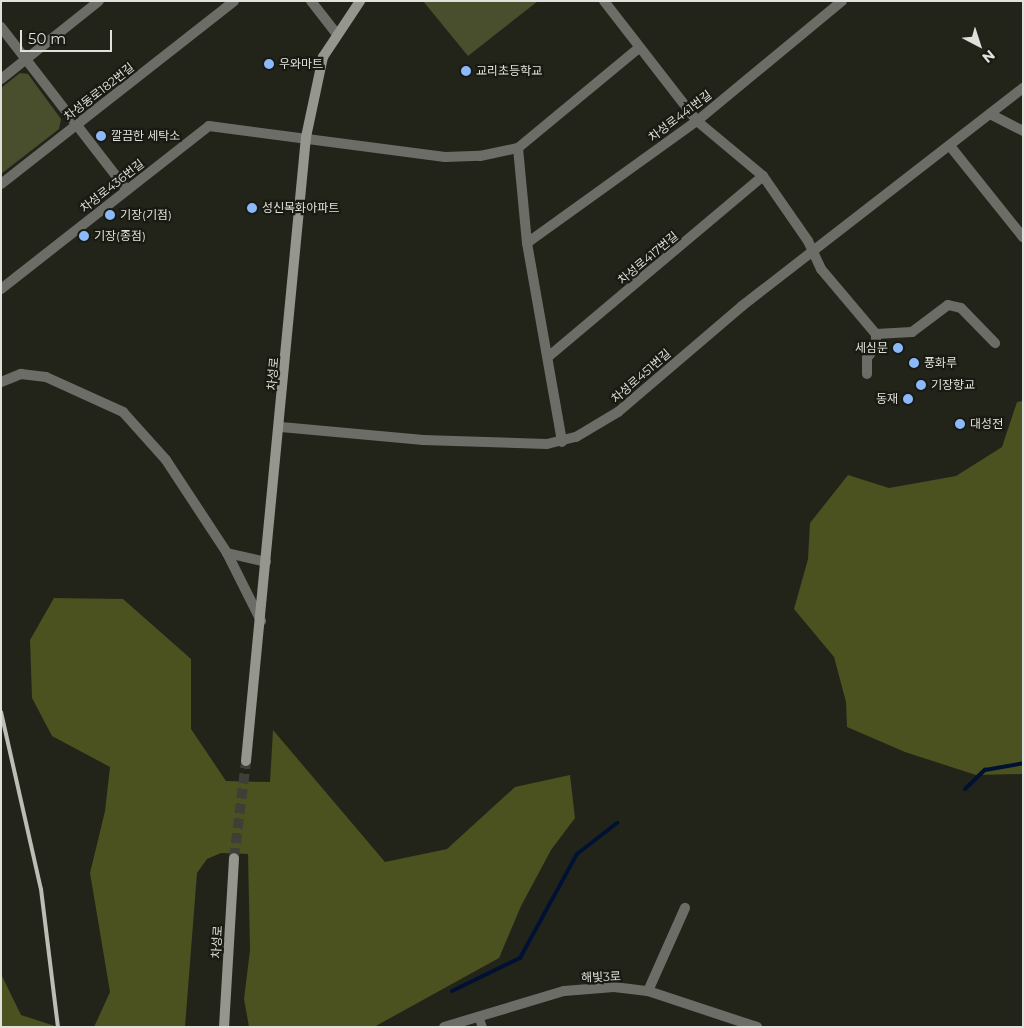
<!DOCTYPE html>
<html>
<head>
<meta charset="utf-8">
<style>
	body { margin:0 }
	#map { position:relative; width:1024px; height:1028px; overflow:hidden; background:#22241a; font-family:Montserrat,"Noto Sans KR",sans-serif }
	div>[style] { position:absolute }
	[style*='--x'] { left:calc(var(--x)*1px); top:calc(var(--y)*1px); width:calc(var(--w)*1px); rotate:calc(var(--a)*1deg) }
	.green>* { inset:0; background:#494e2d }
	.forest>* { inset:0; background:#4b511f }
	.stream>* { height:4px; margin:-2px; padding:0 2px; transform-origin:2px; border-radius:2px; background:#013 }
	.secondary-tunnel>* { height:10px; margin-top:-5px; transform-origin:0; background:repeating-linear-gradient(90deg,#3e4037 0 10px,transparent 0 15px) }
	.pedestrian>* { height:9px; margin:-4.5px; padding:0 4.5px; transform-origin:4.5px; border-radius:4.5px; background:#6c6d67 }
	.minor>* { height:10px; margin:-5px; padding:0 5px; transform-origin:5px; border-radius:5px; background:#6c6d67 }
	.tertiary>* { height:10px; margin:-5px; padding:0 5px; transform-origin:5px; border-radius:5px; background:#6c6d67 }
	.secondary>* { height:10px; margin:-5px; padding:0 5px; transform-origin:5px; border-radius:5px; background:#95978e }
	.rail>* { height:4px; margin:-2px; padding:0 2px; transform-origin:2px; border-radius:2px; background:#bcbeb6 }
	.dots>* { width:14px; height:14px; translate:-50% -50%; box-sizing:border-box; border:2px solid #191a11; border-radius:50% }
	span { translate:-50% -50%; white-space:nowrap; text-align:center; line-height:1.15; -webkit-text-stroke:4.5px #191a11; paint-order:stroke }
	.poi-label { font-size:12px; color:#dfe1da }
	.left { translate:0 -50%; text-align:left }
	.right { translate:-100% -50%; text-align:right }
	.street-label { font-size:12px; color:#dfe1da }
	.frame { position:absolute; inset:0; border:2px solid #dfe1da; pointer-events:none }
	.north { position:absolute; left:954px; top:20px; width:50px; height:50px; -webkit-text-stroke:4px #191a11; paint-order:stroke; rotate:140deg; font-size:14px; font-weight:700; line-height:20px; text-align:center; color:#dfe1da }
	.north::after { content:''; display:block; margin:auto; width:18px; height:22px; background:#dfe1da; clip-path:polygon(50% 0,100% 100%,50% 72%,0 100%) }
	.scale { position:absolute; left:20px; top:30px; width:92px; height:22px; box-sizing:border-box; border:2px solid #dfe1da; border-top:0; padding-left:6px; font-size:15px; line-height:18px; white-space:nowrap; color:#dfe1da; -webkit-text-stroke:4px #191a11; paint-order:stroke }
</style>
</head>
<body>
<div id="map">
	<div class="green">
		<i style="clip-path:polygon(423px 1px,538px 1px,468px 56px)"></i>
		<i style="clip-path:polygon(20px 73px,28px 74px,61px 119px,59px 129px,1px 174px,1px 88px)"></i>
	</div>
	<div class="forest">
		<i style="clip-path:polygon(1023px 401px,1023px 774px,976px 775px,905px 752px,847px 727px,846px 702px,834px 657px,794px 609px,808px 559px,810px 523px,848px 475px,889px 488px,956px 476px,1002px 447px,1017px 402px)"></i>
		<i style="clip-path:polygon(54px 598px,123px 599px,191px 659px,191px 729px,226px 781px,270px 782px,273px 730px,385px 862px,447px 849px,515px 787px,570px 775px,575px 818px,551px 850px,521px 906px,499px 958px,374px 1027px,249px 1027px,244px 999px,250px 950px,248px 854px,221px 853px,207px 859px,197px 873px,185px 1027px,94px 1027px,110px 992px,90px 873px,105px 811px,110px 767px,52px 736px,32px 698px,30px 640px)"></i>
		<i style="clip-path:polygon(1px 974px,21px 1015px,58px 1027px,1px 1027px)"></i>
	</div>
	<div class="stream">
		<i style="--x:965;--y:789;--w:28;--a:-44"></i>
		<i style="--x:985;--y:770;--w:39;--a:-10"></i>
		<i style="--x:452;--y:991;--w:76;--a:-25.9"></i>
		<i style="--x:520;--y:958;--w:119;--a:-61.3"></i>
		<i style="--x:577;--y:854;--w:51;--a:-37.8"></i>
	</div>
	<div class="secondary-tunnel">
		<i style="--x:234;--y:858;--w:98;--a:-82.9"></i>
	</div>
	<div class="pedestrian">
		<i style="--x:478;--y:1016;--w:12;--a:70"></i>
	</div>
	<div class="minor">
		<i style="--x:604;--y:1;--w:152;--a:52.2"></i>
		<i style="--x:697;--y:121;--w:86;--a:39.8"></i>
		<i style="--x:763;--y:176;--w:79;--a:55.3"></i>
		<i style="--x:808;--y:241;--w:31;--a:65"></i>
		<i style="--x:821;--y:269;--w:85;--a:49.8"></i>
		<i style="--x:1;--y:27;--w:206;--a:52.3"></i>
		<i style="--x:1;--y:79;--w:125;--a:-38.5"></i>
		<i style="--x:990;--y:114;--w:37;--a:27"></i>
		<i style="--x:950;--y:146;--w:117;--a:51.3"></i>
		<i style="--x:518;--y:148;--w:95;--a:84.6"></i>
		<i style="--x:527;--y:243;--w:202;--a:80"></i>
		<i style="--x:1;--y:184;--w:296;--a:-38.1"></i>
		<i style="--x:527;--y:243;--w:209;--a:-35.7"></i>
		<i style="--x:697;--y:121;--w:188;--a:-39.6"></i>
		<i style="--x:1;--y:289;--w:264;--a:-38.1"></i>
		<i style="--x:209;--y:126;--w:238;--a:7.5"></i>
		<i style="--x:445;--y:157;--w:35;--a:-2"></i>
		<i style="--x:480;--y:156;--w:39;--a:-12"></i>
		<i style="--x:518;--y:148;--w:157;--a:-39.6"></i>
		<i style="--x:876;--y:334;--w:36;--a:-3"></i>
		<i style="--x:912;--y:332;--w:45;--a:-36.9"></i>
		<i style="--x:948;--y:305;--w:13;--a:13"></i>
		<i style="--x:961;--y:308;--w:49;--a:45.8"></i>
		<i style="--x:548;--y:357;--w:281;--a:-40.1"></i>
		<i style="--x:867;--y:374;--w:16;--a:-90"></i>
		<i style="--x:867;--y:358;--w:15;--a:-53"></i>
		<i style="--x:876;--y:346;--w:12;--a:-90"></i>
		<i style="--x:1;--y:382;--w:22;--a:-22"></i>
		<i style="--x:21;--y:374;--w:25;--a:7"></i>
		<i style="--x:46;--y:377;--w:85;--a:24.4"></i>
		<i style="--x:123;--y:412;--w:64;--a:48.1"></i>
		<i style="--x:166;--y:460;--w:111;--a:56.7"></i>
		<i style="--x:227;--y:553;--w:40;--a:13"></i>
		<i style="--x:281;--y:427;--w:143;--a:5.2"></i>
		<i style="--x:423;--y:440;--w:124;--a:1.8"></i>
		<i style="--x:547;--y:444;--w:30;--a:-14"></i>
		<i style="--x:576;--y:437;--w:49;--a:-30.8"></i>
		<i style="--x:618;--y:412;--w:163;--a:-40.5"></i>
		<i style="--x:742;--y:306;--w:356;--a:-37.8"></i>
		<i style="--x:227;--y:553;--w:76;--a:63.4"></i>
		<i style="--x:648;--y:991;--w:91;--a:-66"></i>
	</div>
	<div class="tertiary">
		<i style="--x:311;--y:1;--w:41;--a:52"></i>
		<i style="--x:444;--y:1027;--w:125;--a:-16.7"></i>
		<i style="--x:564;--y:991;--w:50;--a:-4.6"></i>
		<i style="--x:614;--y:987;--w:34;--a:7"></i>
		<i style="--x:648;--y:991;--w:115;--a:18.3"></i>
	</div>
	<div class="secondary">
		<i style="--x:246;--y:761;--w:627;--a:-84.51"></i>
		<i style="--x:306;--y:137;--w:82;--a:-78"></i>
		<i style="--x:323;--y:57;--w:67;--a:-56.5"></i>
		<i style="--x:224;--y:1027;--w:169;--a:-86.6"></i>
	</div>
	<div class="rail">
		<i style="--x:1;--y:712;--w:181;--a:77.3"></i>
		<i style="--x:41;--y:889;--w:139;--a:83"></i>
	</div>
	<div class="dots">
		<i style="left:269px;top:64px;background:#8cb9fc"></i>
		<i style="left:466px;top:71px;background:#8cb9fc"></i>
		<i style="left:101px;top:136px;background:#8cb9fc"></i>
		<i style="left:252px;top:208px;background:#8cb9fc"></i>
		<i style="left:110px;top:215px;background:#8cb9fc"></i>
		<i style="left:84px;top:236px;background:#8cb9fc"></i>
		<i style="left:898px;top:348px;background:#8cb9fc"></i>
		<i style="left:914px;top:363px;background:#8cb9fc"></i>
		<i style="left:921px;top:385px;background:#8cb9fc"></i>
		<i style="left:908px;top:399px;background:#8cb9fc"></i>
		<i style="left:960px;top:424px;background:#8cb9fc"></i>
	</div>
	<div class="poi-label">
		<span class="left" style="left:279px;top:64px">우와마트</span>
		<span class="left" style="left:476px;top:71px">교리초등학교</span>
		<span class="left" style="left:111px;top:136px">깔끔한 세탁소</span>
		<span class="left" style="left:262px;top:208px">성신목화아파트</span>
		<span class="left" style="left:120px;top:215px">기장(기점)</span>
		<span class="left" style="left:94px;top:236px">기장(종점)</span>
		<span class="right" style="left:888px;top:348px">세심문</span>
		<span class="left" style="left:924px;top:363px">풍화루</span>
		<span class="left" style="left:931px;top:385px">기장향교</span>
		<span class="right" style="left:898px;top:399px">동재</span>
		<span class="left" style="left:970px;top:424px">대성전</span>
	</div>
	<div class="street-label">
		<span style="left:99px;top:92px;rotate:-38deg">차성동로182번길</span>
		<span style="left:680px;top:116px;rotate:-37deg">차성로441번길</span>
		<span style="left:112px;top:186px;rotate:-38deg">차성로436번길</span>
		<span style="left:648px;top:258px;rotate:-40deg">차성로417번길</span>
		<span style="left:273px;top:374px;rotate:-85deg">차성로</span>
		<span style="left:641px;top:376px;rotate:-41deg">차성로451번길</span>
		<span style="left:217px;top:942px;rotate:-87deg">차성로</span>
		<span style="left:601px;top:977px;rotate:-2deg">해빛3로</span>
	</div>
	<div class="frame"></div>
	<div class="north">N</div>
	<div class="scale">50 m</div>
</div>
</body>
</html>
